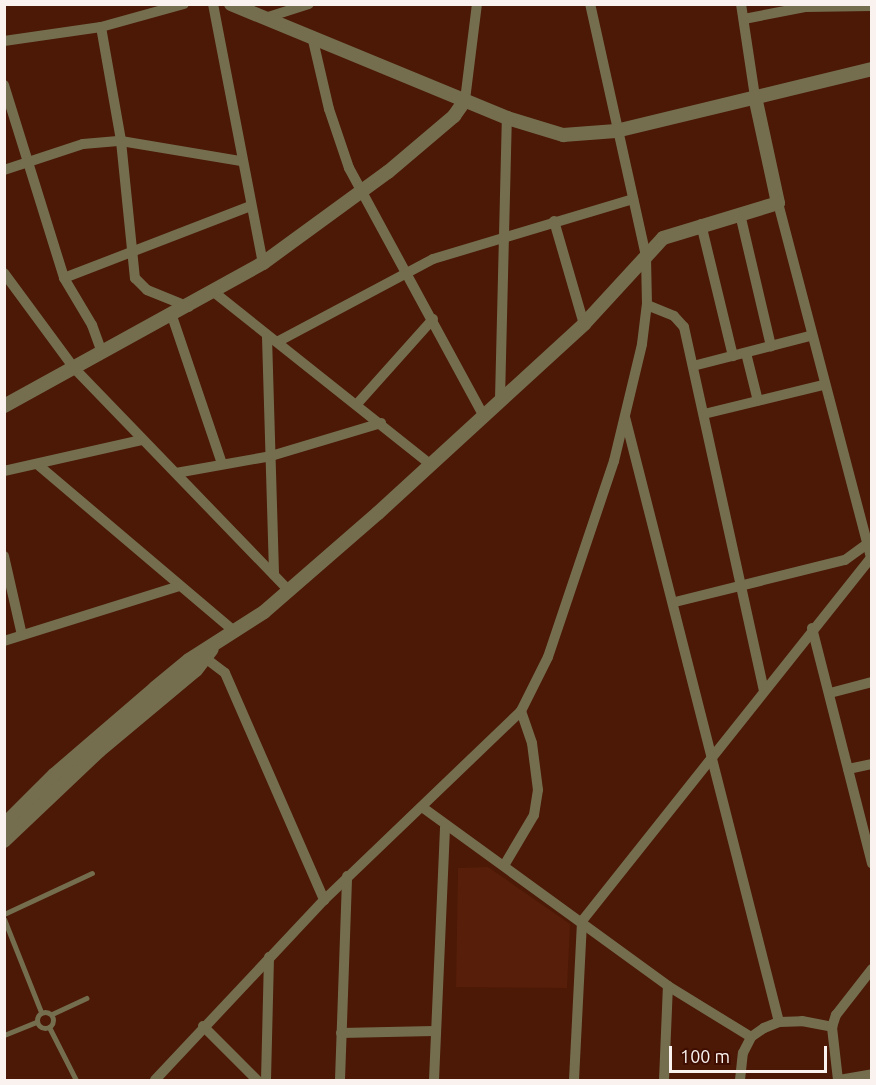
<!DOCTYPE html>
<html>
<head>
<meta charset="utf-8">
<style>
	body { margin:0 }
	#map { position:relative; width:876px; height:1085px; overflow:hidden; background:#4b1906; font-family:Ubuntu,sans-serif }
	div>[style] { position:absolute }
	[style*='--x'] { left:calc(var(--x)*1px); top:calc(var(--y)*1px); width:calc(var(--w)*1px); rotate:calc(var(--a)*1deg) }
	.built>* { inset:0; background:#571e09 }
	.service>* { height:5px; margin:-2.5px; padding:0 2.5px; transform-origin:2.5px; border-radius:2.5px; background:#746e4f }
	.service>.ring { margin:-2.5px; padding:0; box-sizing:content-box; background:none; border:5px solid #746e4f; border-radius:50% }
	.minor>* { height:10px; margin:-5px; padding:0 5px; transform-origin:5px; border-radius:5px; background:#746e4f }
	.tertiary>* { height:14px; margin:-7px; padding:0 7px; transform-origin:7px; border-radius:7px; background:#746e4f }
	span { translate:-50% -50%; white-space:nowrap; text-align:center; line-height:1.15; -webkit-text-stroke:4.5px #3f0e00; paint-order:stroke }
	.frame { position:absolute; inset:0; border:6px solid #faf2ef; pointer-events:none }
	.scale { position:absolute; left:669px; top:1046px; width:158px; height:27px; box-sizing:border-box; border:3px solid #faf2ef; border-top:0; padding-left:8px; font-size:18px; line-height:21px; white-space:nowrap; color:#faf2ef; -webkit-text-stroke:4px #3f0e00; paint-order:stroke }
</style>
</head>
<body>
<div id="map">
	<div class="built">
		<i style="clip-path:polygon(488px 867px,570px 924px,567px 988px,456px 987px,458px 868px)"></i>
	</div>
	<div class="service">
		<i style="--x:4;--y:914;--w:97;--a:-25"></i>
		<i style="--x:4;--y:919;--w:100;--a:68.3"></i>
		<i class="ring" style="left:37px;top:1012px;width:11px;height:11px"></i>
		<i style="--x:52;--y:1014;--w:38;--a:-25"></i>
		<i style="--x:49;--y:1027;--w:59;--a:63"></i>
		<i style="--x:4;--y:1035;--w:35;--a:-22"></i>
	</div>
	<div class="minor">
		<i style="--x:213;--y:4;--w:264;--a:79.1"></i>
		<i style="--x:741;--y:4;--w:94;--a:81.4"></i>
		<i style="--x:265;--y:18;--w:46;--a:-17.7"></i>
		<i style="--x:744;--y:19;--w:62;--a:-11.1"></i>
		<i style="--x:805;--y:7;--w:67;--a:-0.9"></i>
		<i style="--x:101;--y:27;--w:116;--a:80"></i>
		<i style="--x:121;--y:141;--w:138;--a:84.2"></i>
		<i style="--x:135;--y:278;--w:17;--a:45"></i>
		<i style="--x:147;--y:290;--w:45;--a:22"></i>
		<i style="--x:312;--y:36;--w:75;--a:76.9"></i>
		<i style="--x:329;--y:109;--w:62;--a:71.3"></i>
		<i style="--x:349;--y:168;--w:281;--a:61.5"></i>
		<i style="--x:4;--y:41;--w:98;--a:-8.2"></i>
		<i style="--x:101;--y:27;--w:86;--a:-15.5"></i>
		<i style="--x:4;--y:85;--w:202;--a:72.7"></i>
		<i style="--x:64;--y:278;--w:55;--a:59.2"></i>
		<i style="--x:92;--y:325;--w:30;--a:70"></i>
		<i style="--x:465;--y:100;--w:97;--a:-82.9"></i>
		<i style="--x:4;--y:170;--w:83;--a:-18.2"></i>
		<i style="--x:83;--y:144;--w:38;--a:-5"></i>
		<i style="--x:121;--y:141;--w:122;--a:9.5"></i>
		<i style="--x:778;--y:203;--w:367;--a:75.3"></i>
		<i style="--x:740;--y:214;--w:136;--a:76.8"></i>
		<i style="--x:554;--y:221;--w:107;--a:73.8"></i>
		<i style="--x:701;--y:224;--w:136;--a:76.4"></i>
		<i style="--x:4;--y:273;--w:118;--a:53.6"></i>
		<i style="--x:74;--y:368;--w:310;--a:46"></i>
		<i style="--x:64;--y:278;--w:200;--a:-21.1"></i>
		<i style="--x:215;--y:293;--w:276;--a:38.5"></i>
		<i style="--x:647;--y:305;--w:29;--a:22"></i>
		<i style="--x:674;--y:316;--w:15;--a:48"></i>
		<i style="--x:684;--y:327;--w:372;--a:77.6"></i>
		<i style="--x:172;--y:316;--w:156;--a:71.3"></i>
		<i style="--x:267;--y:337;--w:238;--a:88.3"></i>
		<i style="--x:277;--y:342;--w:177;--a:-28"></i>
		<i style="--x:433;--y:259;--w:209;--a:-16.7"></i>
		<i style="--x:746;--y:353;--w:49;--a:76"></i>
		<i style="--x:693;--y:366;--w:121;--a:-14.4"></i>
		<i style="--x:500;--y:399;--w:281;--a:-88.6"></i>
		<i style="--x:357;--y:404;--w:114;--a:-48.2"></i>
		<i style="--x:704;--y:414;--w:122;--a:-13.7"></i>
		<i style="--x:625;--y:417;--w:624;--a:75.72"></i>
		<i style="--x:37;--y:464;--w:260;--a:40.3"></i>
		<i style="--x:4;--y:471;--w:141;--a:-12.7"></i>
		<i style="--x:176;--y:473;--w:97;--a:-10.1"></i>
		<i style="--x:271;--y:456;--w:115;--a:-16.7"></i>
		<i style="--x:4;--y:556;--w:81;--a:77.2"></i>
		<i style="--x:675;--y:602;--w:175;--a:-13.9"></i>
		<i style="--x:845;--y:560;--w:27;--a:-36"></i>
		<i style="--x:812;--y:628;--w:243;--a:75.7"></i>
		<i style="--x:4;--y:641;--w:183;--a:-17.4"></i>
		<i style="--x:200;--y:654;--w:31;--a:37"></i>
		<i style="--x:225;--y:673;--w:248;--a:66.4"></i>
		<i style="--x:830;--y:693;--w:43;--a:-14.7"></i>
		<i style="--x:848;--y:769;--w:25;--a:-12"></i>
		<i style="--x:422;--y:807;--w:304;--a:36"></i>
		<i style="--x:668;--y:986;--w:97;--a:31.6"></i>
		<i style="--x:505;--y:864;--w:57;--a:-59.4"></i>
		<i style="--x:534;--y:815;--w:25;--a:-81"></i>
		<i style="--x:538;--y:790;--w:47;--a:-97.3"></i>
		<i style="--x:532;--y:743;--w:34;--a:-109"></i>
		<i style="--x:203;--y:1026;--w:76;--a:45"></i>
		<i style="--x:341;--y:1033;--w:93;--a:-1.2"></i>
		<i style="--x:155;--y:1080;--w:247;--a:-46.8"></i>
		<i style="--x:324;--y:900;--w:273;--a:-43.8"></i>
		<i style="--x:521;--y:711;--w:60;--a:-63.4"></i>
		<i style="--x:548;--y:657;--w:207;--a:-71.4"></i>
		<i style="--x:614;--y:461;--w:120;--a:-76.5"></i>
		<i style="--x:642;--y:344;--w:39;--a:-83"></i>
		<i style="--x:647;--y:305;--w:49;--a:-91.2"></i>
		<i style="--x:646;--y:256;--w:258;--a:-102.5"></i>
		<i style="--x:266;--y:1080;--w:123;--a:-88.6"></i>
		<i style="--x:340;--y:1080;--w:204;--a:-88"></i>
		<i style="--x:434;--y:1080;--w:253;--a:-87.5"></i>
		<i style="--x:574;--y:1080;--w:159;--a:-87.1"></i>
		<i style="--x:582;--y:921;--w:465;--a:-51.5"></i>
		<i style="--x:664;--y:1080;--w:94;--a:-87.6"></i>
		<i style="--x:740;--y:1080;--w:27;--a:-84"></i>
		<i style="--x:743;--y:1053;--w:18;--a:-63"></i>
		<i style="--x:751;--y:1037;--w:16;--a:-35"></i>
		<i style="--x:764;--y:1028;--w:16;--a:-22"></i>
		<i style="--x:779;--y:1022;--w:23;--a:-2"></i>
		<i style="--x:802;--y:1021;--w:31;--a:11"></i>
		<i style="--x:838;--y:1080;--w:53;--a:-96.5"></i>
		<i style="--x:832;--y:1027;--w:13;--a:-72"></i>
		<i style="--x:836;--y:1015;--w:58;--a:-52"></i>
		<i style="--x:839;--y:1080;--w:34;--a:-10"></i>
	</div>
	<div class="tertiary">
		<i style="--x:231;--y:4;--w:299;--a:22.4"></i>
		<i style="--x:507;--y:118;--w:59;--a:16.9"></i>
		<i style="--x:563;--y:135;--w:53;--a:-4.3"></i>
		<i style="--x:616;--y:131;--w:263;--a:-13.6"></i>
		<i style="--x:4;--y:406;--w:296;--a:-28.9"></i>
		<i style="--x:263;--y:263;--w:155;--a:-36.1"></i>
		<i style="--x:388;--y:172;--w:87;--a:-40.3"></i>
		<i style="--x:454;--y:116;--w:19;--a:-55"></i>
		<i style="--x:4;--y:825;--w:71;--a:-45"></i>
		<i style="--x:54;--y:775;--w:133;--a:-40.7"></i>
		<i style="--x:155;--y:688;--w:44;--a:-39.5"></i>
		<i style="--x:189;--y:660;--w:89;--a:-32.6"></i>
		<i style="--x:264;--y:612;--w:151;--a:-41"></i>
		<i style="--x:378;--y:513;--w:280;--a:-42.5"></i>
		<i style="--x:584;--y:324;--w:117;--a:-47.4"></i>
		<i style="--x:663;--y:238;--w:120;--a:-16.9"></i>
		<i style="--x:778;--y:203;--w:108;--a:-102.2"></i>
		<i style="--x:4;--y:841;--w:131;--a:-43.5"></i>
		<i style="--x:99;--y:751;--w:126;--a:-39.9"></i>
		<i style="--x:196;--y:670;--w:26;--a:-53"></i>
	</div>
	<div class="frame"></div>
	<div class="scale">100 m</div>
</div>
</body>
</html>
